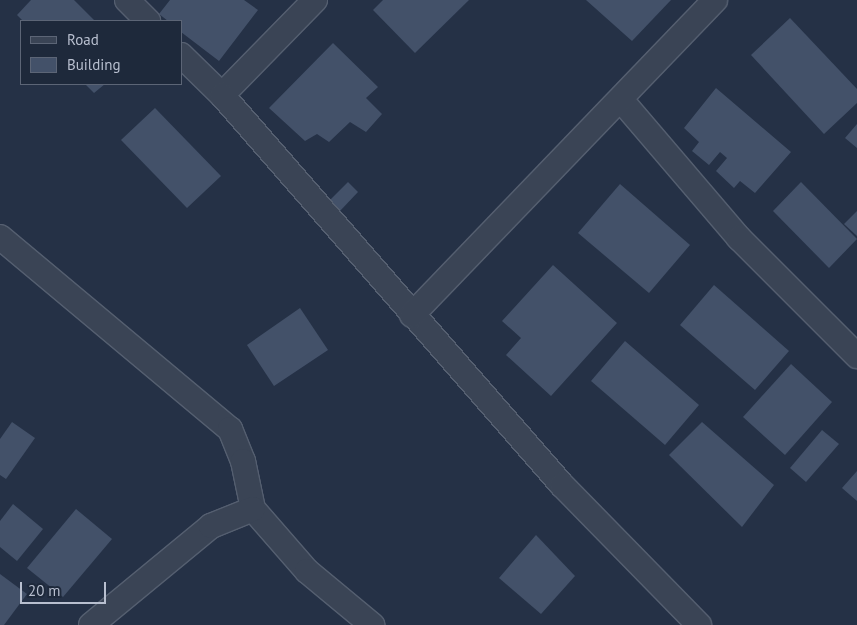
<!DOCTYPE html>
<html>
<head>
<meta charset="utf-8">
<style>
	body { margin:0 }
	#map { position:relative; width:857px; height:625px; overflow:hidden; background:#253146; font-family:"PT Sans",sans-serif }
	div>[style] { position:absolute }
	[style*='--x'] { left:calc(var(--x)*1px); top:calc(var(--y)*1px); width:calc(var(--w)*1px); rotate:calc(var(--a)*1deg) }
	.building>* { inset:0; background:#435169 }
	.roads { filter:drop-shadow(1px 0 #555f70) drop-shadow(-1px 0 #555f70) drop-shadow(0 1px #555f70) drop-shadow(0 -1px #555f70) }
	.minor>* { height:24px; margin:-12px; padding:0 12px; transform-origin:12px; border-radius:12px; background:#3a4455 }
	span { translate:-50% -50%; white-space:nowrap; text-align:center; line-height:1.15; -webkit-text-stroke:5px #1e293b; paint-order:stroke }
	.legend { position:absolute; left:20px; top:20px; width:162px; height:65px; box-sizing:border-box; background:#1e293b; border:1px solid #5c6576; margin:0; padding:6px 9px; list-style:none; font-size:15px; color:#b8bfcf }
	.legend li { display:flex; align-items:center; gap:10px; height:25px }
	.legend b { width:25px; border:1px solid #5c6576 }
	.scale { position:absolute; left:20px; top:582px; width:86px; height:22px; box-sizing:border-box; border:2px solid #b8bfcf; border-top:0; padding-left:6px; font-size:15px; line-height:18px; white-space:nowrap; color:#b8bfcf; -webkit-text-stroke:4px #1e293b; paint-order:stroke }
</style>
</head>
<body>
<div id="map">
	<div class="building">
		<i style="clip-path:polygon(31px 0,74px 0,95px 21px,23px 21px,17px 15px)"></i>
		<i style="clip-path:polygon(170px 0,244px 0,258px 10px,219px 61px,181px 32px,181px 21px,168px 21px,159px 14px)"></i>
		<i style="clip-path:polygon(383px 0,469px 0,415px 53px,373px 10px)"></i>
		<i style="clip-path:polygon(586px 0,671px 0,632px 41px)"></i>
		<i style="clip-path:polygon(790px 18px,857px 89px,857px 103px,824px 134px,751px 55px)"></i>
		<i style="clip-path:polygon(333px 43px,378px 87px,366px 98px,382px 114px,366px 132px,350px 122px,329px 142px,317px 134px,305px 141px,269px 108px)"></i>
		<i style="clip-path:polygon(85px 84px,105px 84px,94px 93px)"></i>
		<i style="clip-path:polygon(716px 88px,791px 152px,755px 193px,740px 181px,734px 188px,716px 171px,727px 158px,720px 152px,709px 165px,692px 151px,699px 142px,684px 128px)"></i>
		<i style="clip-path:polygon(155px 108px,221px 176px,187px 208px,121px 140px)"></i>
		<i style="clip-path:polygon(857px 124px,857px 148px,845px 138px)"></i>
		<i style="clip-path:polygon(348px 182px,358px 192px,340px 211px,329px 201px)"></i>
		<i style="clip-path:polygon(801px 182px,857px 239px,829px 268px,773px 211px)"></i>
		<i style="clip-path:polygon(620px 184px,690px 245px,649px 293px,578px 233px)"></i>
		<i style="clip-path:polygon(857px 211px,857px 236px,844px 224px)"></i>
		<i style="clip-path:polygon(553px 265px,617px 323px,551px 396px,506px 355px,521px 338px,502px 321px)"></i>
		<i style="clip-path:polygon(714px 285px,789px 351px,755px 390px,680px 325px)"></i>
		<i style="clip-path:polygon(300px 308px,328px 350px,274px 386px,247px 345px)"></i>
		<i style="clip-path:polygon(625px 341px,699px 405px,665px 445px,591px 381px)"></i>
		<i style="clip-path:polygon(791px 364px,832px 402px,785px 455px,743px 417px)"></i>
		<i style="clip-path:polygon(12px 422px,35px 438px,6px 479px,0 475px,0 439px)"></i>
		<i style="clip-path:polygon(702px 422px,774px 485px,742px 527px,669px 455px)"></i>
		<i style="clip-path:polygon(822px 430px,839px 444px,806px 482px,790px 468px)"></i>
		<i style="clip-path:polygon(857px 471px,857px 501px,842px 488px)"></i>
		<i style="clip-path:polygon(13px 504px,43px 529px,17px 561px,0 547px,0 521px)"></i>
		<i style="clip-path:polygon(76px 509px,112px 539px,63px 597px,27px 568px)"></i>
		<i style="clip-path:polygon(536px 535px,575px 576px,541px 614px,499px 578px)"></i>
		<i style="clip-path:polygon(0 574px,27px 594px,4px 625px,0 625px)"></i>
	</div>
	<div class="roads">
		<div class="minor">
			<i style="--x:127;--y:0;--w:30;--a:45"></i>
			<i style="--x:181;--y:55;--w:57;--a:44.3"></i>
			<i style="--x:222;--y:95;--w:133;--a:-45.6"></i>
			<i style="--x:222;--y:95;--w:517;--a:48.92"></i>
			<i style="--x:562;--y:485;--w:196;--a:45.6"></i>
			<i style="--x:622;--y:101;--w:180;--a:49.5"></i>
			<i style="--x:739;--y:238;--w:167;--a:45"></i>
			<i style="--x:0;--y:237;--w:300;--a:39.9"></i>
			<i style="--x:230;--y:429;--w:35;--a:68"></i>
			<i style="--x:243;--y:461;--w:49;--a:78.2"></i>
			<i style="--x:253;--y:509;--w:82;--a:48.9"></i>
			<i style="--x:307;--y:571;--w:85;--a:39.7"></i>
			<i style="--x:412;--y:315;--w:437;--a:-46.1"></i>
			<i style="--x:91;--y:625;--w:156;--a:-39.5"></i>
			<i style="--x:211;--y:526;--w:45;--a:-22"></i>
		</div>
	</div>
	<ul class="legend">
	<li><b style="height:6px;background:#3a4455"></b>Road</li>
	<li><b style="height:14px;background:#435169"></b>Building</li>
	</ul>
	<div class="scale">20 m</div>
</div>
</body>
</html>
